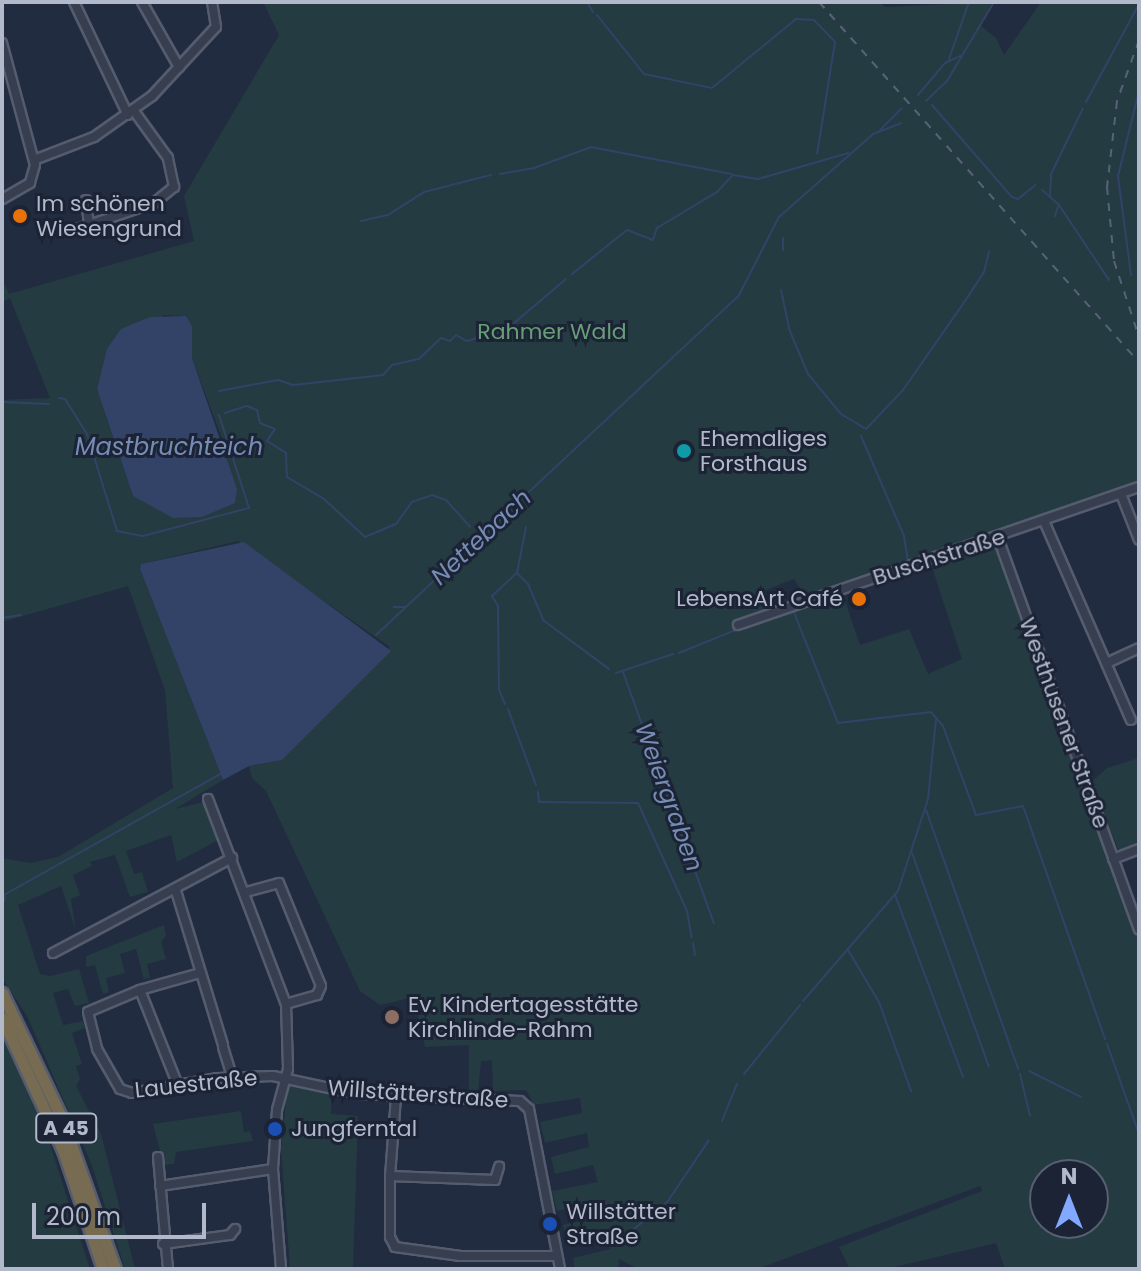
<!DOCTYPE html>
<html>
<head>
<meta charset="utf-8">
<style>
	body { margin:0 }
	#map { position:relative; width:1141px; height:1271px; overflow:hidden; background:#222c40; font-family:Poppins,sans-serif }
	div>[style] { position:absolute }
	[style*='--x'] { left:calc(var(--x)*1px); top:calc(var(--y)*1px); width:calc(var(--w)*1px); rotate:calc(var(--a)*1deg) }
	.green>* { inset:0; background:#243b41 }
	.water>* { inset:0; background:#324367 }
	.stream>* { height:2px; margin:-1px; padding:0 1px; transform-origin:1px; border-radius:1px; background:#324367 }
	.roads { filter:drop-shadow(2px 0 #545c6e) drop-shadow(-2px 0 #545c6e) drop-shadow(0 2px #545c6e) drop-shadow(0 -2px #545c6e) }
	.minor>* { height:8px; margin:-4px; padding:0 4px; transform-origin:4px; border-radius:4px; background:#363e50 }
	.highway>* { height:11px; margin:-5.5px; padding:0 5.5px; transform-origin:5.5px; border-radius:5.5px; background:#776c52 }
	.rail>* { height:2px; margin-top:-1px; transform-origin:0; background:repeating-linear-gradient(90deg,#586277 0 8px,transparent 0 16px) }
	.dots>* { width:22px; height:22px; translate:-50% -50%; box-sizing:border-box; border:4px solid #1b2335; border-radius:50% }
	span { translate:-50% -50%; white-space:nowrap; text-align:center; line-height:1.15; -webkit-text-stroke:6px #1b2335; paint-order:stroke }
	.shield-label span { padding:2px 6px; background:#1b2335; border:2px solid; border-radius:6px; -webkit-text-stroke-width:0 }
	.shield-label { font-size:20px; color:#b2b9cb; font-weight:700 }
	.poi-label { font-size:22px; color:#b2b9cb }
	.left { translate:0 -50%; text-align:left }
	.right { translate:-100% -50%; text-align:right }
	.park-label { font-size:22px; color:#679e78 }
	.street-label { font-size:22px; color:#b2b9cb }
	.water-label { font-size:24px; color:#778cb5; font-style:italic }
	.frame { position:absolute; inset:0; border:4px solid #b2b9cb; pointer-events:none }
	.north { position:absolute; left:1029px; top:1159px; width:80px; height:80px; box-sizing:border-box; background:#1b2335; border:2px solid #575f71; border-radius:50%; rotate:0deg; font-size:22px; font-weight:700; line-height:32px; text-align:center; color:#b2b9cb }
	.north::after { content:''; display:block; margin:auto; width:28px; height:36px; background:#83a8ff; clip-path:polygon(50% 0,100% 100%,50% 72%,0 100%) }
	.scale { position:absolute; left:32px; top:1203px; width:174px; height:36px; box-sizing:border-box; border:4px solid #b2b9cb; border-top:0; padding-left:10px; font-size:24px; line-height:28px; white-space:nowrap; color:#b2b9cb; -webkit-text-stroke:6px #1b2335; paint-order:stroke }
</style>
</head>
<body>
<div id="map">
	<div class="green">
		<i style="clip-path:polygon(evenodd,263px 2px,880px 2px,885px 7px,992px 2px,980px 25px,996px 38px,1004px 55px,1041px 2px,1139px 2px,1139px 480px,995px 537px,1139px 935px,1139px 1269px,1005px 1269px,996px 1243px,886px 1269px,850px 1269px,839px 1247px,982px 1191px,980px 1186px,757px 1269px,639px 1269px,619px 1259px,618px 1269px,575px 1269px,573px 1258px,610px 1249px,607px 1235px,568px 1244px,563px 1225px,603px 1215px,601px 1200px,557px 1211px,552px 1191px,598px 1182px,593px 1165px,555px 1174px,551px 1157px,589px 1147px,587px 1133px,545px 1143px,540px 1122px,582px 1113px,580px 1098px,534px 1105px,526px 1090px,493px 1091px,492px 1060px,481px 1061px,478px 1092px,469px 1093px,469px 1045px,425px 1047px,414px 997px,380px 1005px,360px 991px,266px 791px,252px 778px,249px 766px,282px 760px,390px 647px,238px 541px,141px 564px,140px 569px,223px 780px,175px 809px,203px 802px,220px 839px,177px 862px,171px 835px,126px 851px,134px 874px,142px 872px,148px 892px,130px 897px,115px 855px,90px 862px,92px 866px,73px 875px,80px 895px,71px 899px,76px 931px,61px 886px,18px 905px,40px 974px,50px 976px,79px 969px,89px 1003px,75px 1006px,68px 989px,53px 993px,63px 1025px,83px 1021px,85px 1028px,72px 1033px,82px 1064px,76px 1066px,80px 1079px,76px 1086px,101px 1134px,135px 1269px,125px 1269px,91px 1163px,27px 1016px,2px 978px,2px 858px,30px 863px,58px 857px,173px 788px,165px 690px,128px 586px,2px 622px,2px 400px,50px 398px,10px 298px,2px 302px,2px 279px,9px 294px,194px 241px,184px 196px,279px 35px,263px 2px,164px 315px,186px 316px,192px 326px,192px 358px,226px 449px,133px 496px,97px 389px,101px 374px,164px 315px,263px 2px,930px 561px,962px 659px,928px 674px,909px 629px,860px 645px,842px 592px,930px 561px,263px 2px,794px 579px,807px 599px,769px 612px,761px 592px,794px 579px,263px 2px,1045px 1175px,1093px 1175px,1093px 1223px,1045px 1223px,1045px 1175px)"></i>
		<i style="clip-path:polygon(1139px 758px,1139px 845px,1119px 851px,1091px 782px,1107px 768px)"></i>
		<i style="clip-path:polygon(164px 925px,166px 936px,161px 942px,166px 959px,147px 964px,150px 978px,144px 979px,136px 949px,120px 954px,125px 973px,106px 978px,109px 992px,103px 994px,95px 965px,86px 967px,86px 956px)"></i>
		<i style="clip-path:polygon(2px 1036px,47px 1135px,90px 1269px,2px 1269px)"></i>
		<i style="clip-path:polygon(288px 1083px,331px 1092px,331px 1114px,358px 1116px,353px 1269px,290px 1269px,281px 1148px)"></i>
		<i style="clip-path:polygon(241px 1111px,244px 1132px,250px 1131px,253px 1141px,176px 1152px,174px 1164px,164px 1165px,153px 1124px)"></i>
	</div>
	<div class="water">
		<i style="clip-path:polygon(186px 316px,192px 326px,192px 358px,237px 489px,235px 503px,202px 517px,173px 518px,133px 496px,97px 389px,107px 349px,121px 329px,150px 317px)"></i>
		<i style="clip-path:polygon(244px 542px,391px 651px,282px 760px,249px 766px,223px 780px,140px 569px,141px 564px)"></i>
	</div>
	<div class="stream">
		<i style="--x:587;--y:2;--w:12;--a:59"></i>
		<i style="--x:597;--y:15;--w:75;--a:51.5"></i>
		<i style="--x:644;--y:74;--w:69;--a:11.6"></i>
		<i style="--x:712;--y:88;--w:109;--a:-39.4"></i>
		<i style="--x:796;--y:19;--w:18;--a:3"></i>
		<i style="--x:814;--y:20;--w:30;--a:46"></i>
		<i style="--x:835;--y:42;--w:113;--a:99.1"></i>
		<i style="--x:949;--y:59;--w:60;--a:-70.7"></i>
		<i style="--x:918;--y:95;--w:42;--a:-49.8"></i>
		<i style="--x:945;--y:63;--w:17;--a:-25"></i>
		<i style="--x:926;--y:101;--w:29;--a:-44"></i>
		<i style="--x:947;--y:81;--w:92;--a:-59.3"></i>
		<i style="--x:1086;--y:102;--w:111;--a:-61.6"></i>
		<i style="--x:932;--y:105;--w:122;--a:49"></i>
		<i style="--x:1012;--y:197;--w:6;--a:18"></i>
		<i style="--x:1018;--y:199;--w:22;--a:-39"></i>
		<i style="--x:880;--y:130;--w:30;--a:-45"></i>
		<i style="--x:500;--y:174;--w:35;--a:-10"></i>
		<i style="--x:534;--y:168;--w:61;--a:-20.2"></i>
		<i style="--x:591;--y:147;--w:143;--a:10.9"></i>
		<i style="--x:1042;--y:190;--w:23;--a:41"></i>
		<i style="--x:1059;--y:205;--w:90;--a:56.3"></i>
		<i style="--x:1050;--y:196;--w:22;--a:-87"></i>
		<i style="--x:1051;--y:174;--w:73;--a:-64.1"></i>
		<i style="--x:1055;--y:216;--w:10;--a:-73"></i>
		<i style="--x:361;--y:221;--w:28;--a:-13"></i>
		<i style="--x:388;--y:215;--w:43;--a:-32.6"></i>
		<i style="--x:424;--y:192;--w:69;--a:-14.2"></i>
		<i style="--x:783;--y:250;--w:12;--a:-90"></i>
		<i style="--x:572;--y:274;--w:70;--a:-38.7"></i>
		<i style="--x:627;--y:230;--w:28;--a:21"></i>
		<i style="--x:653;--y:240;--w:13;--a:-72"></i>
		<i style="--x:657;--y:228;--w:70;--a:-31"></i>
		<i style="--x:717;--y:192;--w:23;--a:-47"></i>
		<i style="--x:733;--y:175;--w:25;--a:9"></i>
		<i style="--x:758;--y:179;--w:94;--a:-16.1"></i>
		<i style="--x:1131;--y:275;--w:100;--a:-97.5"></i>
		<i style="--x:1118;--y:176;--w:88;--a:-76.1"></i>
		<i style="--x:781;--y:290;--w:40;--a:78"></i>
		<i style="--x:789;--y:329;--w:49;--a:67.1"></i>
		<i style="--x:808;--y:374;--w:52;--a:50.5"></i>
		<i style="--x:841;--y:414;--w:29;--a:31"></i>
		<i style="--x:866;--y:429;--w:54;--a:-46.5"></i>
		<i style="--x:903;--y:390;--w:101;--a:-55.1"></i>
		<i style="--x:961;--y:307;--w:42;--a:-56.7"></i>
		<i style="--x:984;--y:272;--w:21;--a:-76"></i>
		<i style="--x:219;--y:391;--w:60;--a:-10.6"></i>
		<i style="--x:278;--y:380;--w:16;--a:18"></i>
		<i style="--x:293;--y:385;--w:91;--a:-6.3"></i>
		<i style="--x:383;--y:375;--w:13;--a:-48"></i>
		<i style="--x:392;--y:365;--w:28;--a:-13"></i>
		<i style="--x:419;--y:359;--w:30;--a:-44"></i>
		<i style="--x:441;--y:338;--w:9;--a:18"></i>
		<i style="--x:450;--y:341;--w:8;--a:-45"></i>
		<i style="--x:456;--y:335;--w:13;--a:29"></i>
		<i style="--x:467;--y:341;--w:42;--a:-16.7"></i>
		<i style="--x:507;--y:329;--w:77;--a:-40.3"></i>
		<i style="--x:59;--y:398;--w:6;--a:9"></i>
		<i style="--x:65;--y:399;--w:41;--a:57.8"></i>
		<i style="--x:87;--y:434;--w:102;--a:72.8"></i>
		<i style="--x:117;--y:531;--w:26;--a:11"></i>
		<i style="--x:143;--y:536;--w:110;--a:-14.8"></i>
		<i style="--x:249;--y:508;--w:98;--a:-107.9"></i>
		<i style="--x:2;--y:402;--w:47;--a:2.4"></i>
		<i style="--x:225;--y:413;--w:23;--a:-18"></i>
		<i style="--x:247;--y:406;--w:11;--a:22"></i>
		<i style="--x:257;--y:410;--w:13;--a:77"></i>
		<i style="--x:260;--y:423;--w:16;--a:22"></i>
		<i style="--x:275;--y:429;--w:14;--a:124"></i>
		<i style="--x:267;--y:441;--w:22;--a:32"></i>
		<i style="--x:286;--y:453;--w:24;--a:88"></i>
		<i style="--x:287;--y:477;--w:43;--a:30.7"></i>
		<i style="--x:324;--y:499;--w:56;--a:42.8"></i>
		<i style="--x:365;--y:537;--w:34;--a:-23"></i>
		<i style="--x:396;--y:524;--w:27;--a:-54"></i>
		<i style="--x:412;--y:502;--w:21;--a:-19"></i>
		<i style="--x:432;--y:495;--w:15;--a:20"></i>
		<i style="--x:446;--y:500;--w:36;--a:48"></i>
		<i style="--x:861;--y:436;--w:109;--a:66.7"></i>
		<i style="--x:904;--y:536;--w:24;--a:81"></i>
		<i style="--x:517;--y:573;--w:16;--a:45"></i>
		<i style="--x:528;--y:584;--w:39;--a:67"></i>
		<i style="--x:543;--y:620;--w:82;--a:36.6"></i>
		<i style="--x:394;--y:607;--w:11;--a:0"></i>
		<i style="--x:793;--y:610;--w:122;--a:68.3"></i>
		<i style="--x:838;--y:723;--w:94;--a:-6.7"></i>
		<i style="--x:931;--y:712;--w:18;--a:49"></i>
		<i style="--x:943;--y:726;--w:95;--a:69.7"></i>
		<i style="--x:976;--y:815;--w:48;--a:-10.8"></i>
		<i style="--x:1023;--y:806;--w:247;--a:70.6"></i>
		<i style="--x:2;--y:618;--w:19;--a:-9"></i>
		<i style="--x:744;--y:627;--w:18;--a:-19"></i>
		<i style="--x:376;--y:635;--w:497;--a:-43.1"></i>
		<i style="--x:739;--y:295;--w:88;--a:-62.9"></i>
		<i style="--x:779;--y:217;--w:125;--a:-41.4"></i>
		<i style="--x:873;--y:134;--w:30;--a:-21"></i>
		<i style="--x:679;--y:653;--w:64;--a:-22.1"></i>
		<i style="--x:623;--y:672;--w:267;--a:70.1"></i>
		<i style="--x:616;--y:673;--w:60;--a:-18.4"></i>
		<i style="--x:505;--y:704;--w:15;--a:-113"></i>
		<i style="--x:499;--y:690;--w:84;--a:-90.7"></i>
		<i style="--x:498;--y:606;--w:12;--a:-121"></i>
		<i style="--x:492;--y:596;--w:34;--a:-43"></i>
		<i style="--x:517;--y:573;--w:47;--a:-78.9"></i>
		<i style="--x:508;--y:709;--w:81;--a:69.8"></i>
		<i style="--x:538;--y:792;--w:10;--a:84"></i>
		<i style="--x:539;--y:802;--w:99;--a:0.6"></i>
		<i style="--x:638;--y:803;--w:119;--a:65.6"></i>
		<i style="--x:687;--y:911;--w:27;--a:80"></i>
		<i style="--x:926;--y:810;--w:275;--a:70.4"></i>
		<i style="--x:912;--y:853;--w:227;--a:70.2"></i>
		<i style="--x:895;--y:895;--w:194;--a:69.5"></i>
		<i style="--x:2;--y:896;--w:252;--a:-29.2"></i>
		<i style="--x:2;--y:907;--w:10;--a:-73"></i>
		<i style="--x:693;--y:943;--w:12;--a:81"></i>
		<i style="--x:848;--y:950;--w:61;--a:59.2"></i>
		<i style="--x:879;--y:1002;--w:95;--a:70.2"></i>
		<i style="--x:803;--y:1001;--w:145;--a:-49.2"></i>
		<i style="--x:898;--y:891;--w:97;--a:-71.9"></i>
		<i style="--x:928;--y:799;--w:80;--a:-84.3"></i>
		<i style="--x:1107;--y:1044;--w:96;--a:70.4"></i>
		<i style="--x:1029;--y:1071;--w:58;--a:26.6"></i>
		<i style="--x:744;--y:1074;--w:89;--a:-50.9"></i>
		<i style="--x:1020;--y:1074;--w:43;--a:76.6"></i>
		<i style="--x:722;--y:1121;--w:40;--a:-68"></i>
		<i style="--x:623;--y:1238;--w:58;--a:-39.4"></i>
		<i style="--x:668;--y:1201;--w:73;--a:-56.1"></i>
	</div>
	<div class="roads">
		<div class="minor">
			<i style="--x:74;--y:2;--w:125;--a:64.5"></i>
			<i style="--x:142;--y:2;--w:75;--a:60.4"></i>
			<i style="--x:2;--y:43;--w:126;--a:74.9"></i>
			<i style="--x:35;--y:165;--w:19;--a:106"></i>
			<i style="--x:30;--y:183;--w:32;--a:150"></i>
			<i style="--x:34;--y:160;--w:64;--a:-21"></i>
			<i style="--x:94;--y:137;--w:71;--a:-35.3"></i>
			<i style="--x:152;--y:96;--w:94;--a:-47.2"></i>
			<i style="--x:216;--y:27;--w:25;--a:-99"></i>
			<i style="--x:86;--y:200;--w:26;--a:83"></i>
			<i style="--x:77;--y:229;--w:81;--a:-18.7"></i>
			<i style="--x:154;--y:203;--w:26;--a:-39"></i>
			<i style="--x:174;--y:187;--w:30;--a:-102"></i>
			<i style="--x:168;--y:158;--w:58;--a:-125.9"></i>
			<i style="--x:1121;--y:494;--w:49;--a:68.6"></i>
			<i style="--x:1044;--y:521;--w:217;--a:66.4"></i>
			<i style="--x:998;--y:538;--w:416;--a:70.2"></i>
			<i style="--x:738;--y:625;--w:424;--a:-19"></i>
			<i style="--x:1109;--y:662;--w:33;--a:-25"></i>
			<i style="--x:208;--y:799;--w:219;--a:69.2"></i>
			<i style="--x:286;--y:1004;--w:65;--a:88.2"></i>
			<i style="--x:288;--y:1069;--w:42;--a:105"></i>
			<i style="--x:277;--y:1110;--w:59;--a:93.9"></i>
			<i style="--x:273;--y:1169;--w:100;--a:85.4"></i>
			<i style="--x:1113;--y:859;--w:28;--a:-21"></i>
			<i style="--x:176;--y:891;--w:161;--a:73"></i>
			<i style="--x:246;--y:892;--w:34;--a:-15"></i>
			<i style="--x:279;--y:883;--w:111;--a:67.8"></i>
			<i style="--x:321;--y:986;--w:10;--a:114"></i>
			<i style="--x:317;--y:995;--w:32;--a:164"></i>
			<i style="--x:53;--y:953;--w:203;--a:-28"></i>
			<i style="--x:200;--y:973;--w:62;--a:164.2"></i>
			<i style="--x:140;--y:990;--w:56;--a:157.1"></i>
			<i style="--x:88;--y:1012;--w:38;--a:76"></i>
			<i style="--x:97;--y:1049;--w:46;--a:60.1"></i>
			<i style="--x:120;--y:1089;--w:13;--a:18"></i>
			<i style="--x:132;--y:1093;--w:87;--a:-9.9"></i>
			<i style="--x:218;--y:1078;--w:55;--a:-2.1"></i>
			<i style="--x:273;--y:1076;--w:86;--a:12.1"></i>
			<i style="--x:357;--y:1094;--w:163;--a:2.5"></i>
			<i style="--x:520;--y:1101;--w:12;--a:42"></i>
			<i style="--x:529;--y:1109;--w:163;--a:79"></i>
			<i style="--x:140;--y:990;--w:100;--a:68.3"></i>
			<i style="--x:223;--y:1047;--w:30;--a:73"></i>
			<i style="--x:396;--y:1097;--w:79;--a:94.3"></i>
			<i style="--x:390;--y:1176;--w:61;--a:90"></i>
			<i style="--x:390;--y:1237;--w:11;--a:63"></i>
			<i style="--x:395;--y:1247;--w:66;--a:7.9"></i>
			<i style="--x:460;--y:1256;--w:96;--a:0"></i>
			<i style="--x:158;--y:1157;--w:112;--a:84.9"></i>
			<i style="--x:390;--y:1176;--w:105;--a:2.2"></i>
			<i style="--x:495;--y:1180;--w:14;--a:-73"></i>
			<i style="--x:160;--y:1186;--w:114;--a:-8.6"></i>
			<i style="--x:163;--y:1244;--w:68;--a:-7.7"></i>
			<i style="--x:230;--y:1235;--w:8;--a:-50"></i>
		</div>
		<div class="highway">
			<i style="--x:2;--y:993;--w:140;--a:64.5"></i>
			<i style="--x:62;--y:1119;--w:159;--a:70.5"></i>
			<i style="--x:2;--y:1018;--w:145;--a:65.2"></i>
			<i style="--x:63;--y:1150;--w:126;--a:71.4"></i>
		</div>
	</div>
	<div class="rail">
		<i style="--x:819;--y:2;--w:482;--a:48.4"></i>
		<i style="--x:1139;--y:40;--w:65;--a:109.8"></i>
		<i style="--x:1117;--y:101;--w:87;--a:96.6"></i>
		<i style="--x:1107;--y:187;--w:74;--a:84.6"></i>
		<i style="--x:1114;--y:261;--w:80;--a:71.8"></i>
	</div>
	<div class="dots">
		<i style="left:20px;top:216px;background:#e8710a"></i>
		<i style="left:684px;top:451px;background:#0f9aa8"></i>
		<i style="left:859px;top:599px;background:#e8710a"></i>
		<i style="left:392px;top:1017px;background:#8d6e63"></i>
		<i style="left:275px;top:1129px;background:#1a4fb4"></i>
		<i style="left:550px;top:1224px;background:#1a4fb4"></i>
	</div>
	<div class="shield-label">
		<span style="left:66px;top:1128px">A 45</span>
	</div>
	<div class="poi-label">
		<span class="left" style="left:36px;top:216px">Im schönen<br>Wiesengrund</span>
		<span class="left" style="left:700px;top:451px">Ehemaliges<br>Forsthaus</span>
		<span class="right" style="left:843px;top:599px">LebensArt Café</span>
		<span class="left" style="left:408px;top:1017px">Ev. Kindertagesstätte<br>Kirchlinde-Rahm</span>
		<span class="left" style="left:291px;top:1129px">Jungferntal</span>
		<span class="left" style="left:566px;top:1224px">Willstätter<br>Straße</span>
	</div>
	<div class="park-label">
		<span style="left:552px;top:332px">Rahmer Wald</span>
	</div>
	<div class="street-label">
		<span style="left:939px;top:557px;rotate:-18deg">Buschstraße</span>
		<span style="left:1064px;top:723px;rotate:70deg">Westhusener Straße</span>
		<span style="left:196px;top:1084px;rotate:-6deg">Lauestraße</span>
		<span style="left:418px;top:1094px;rotate:4deg">Willstätterstraße</span>
	</div>
	<div class="water-label">
		<span style="left:169px;top:447px">Mastbruchteich</span>
		<span style="left:481px;top:537px;rotate:-43deg">Nettebach</span>
		<span style="left:669px;top:797px;rotate:70deg">Weiergraben</span>
	</div>
	<div class="frame"></div>
	<div class="north">N</div>
	<div class="scale">200 m</div>
</div>
</body>
</html>
